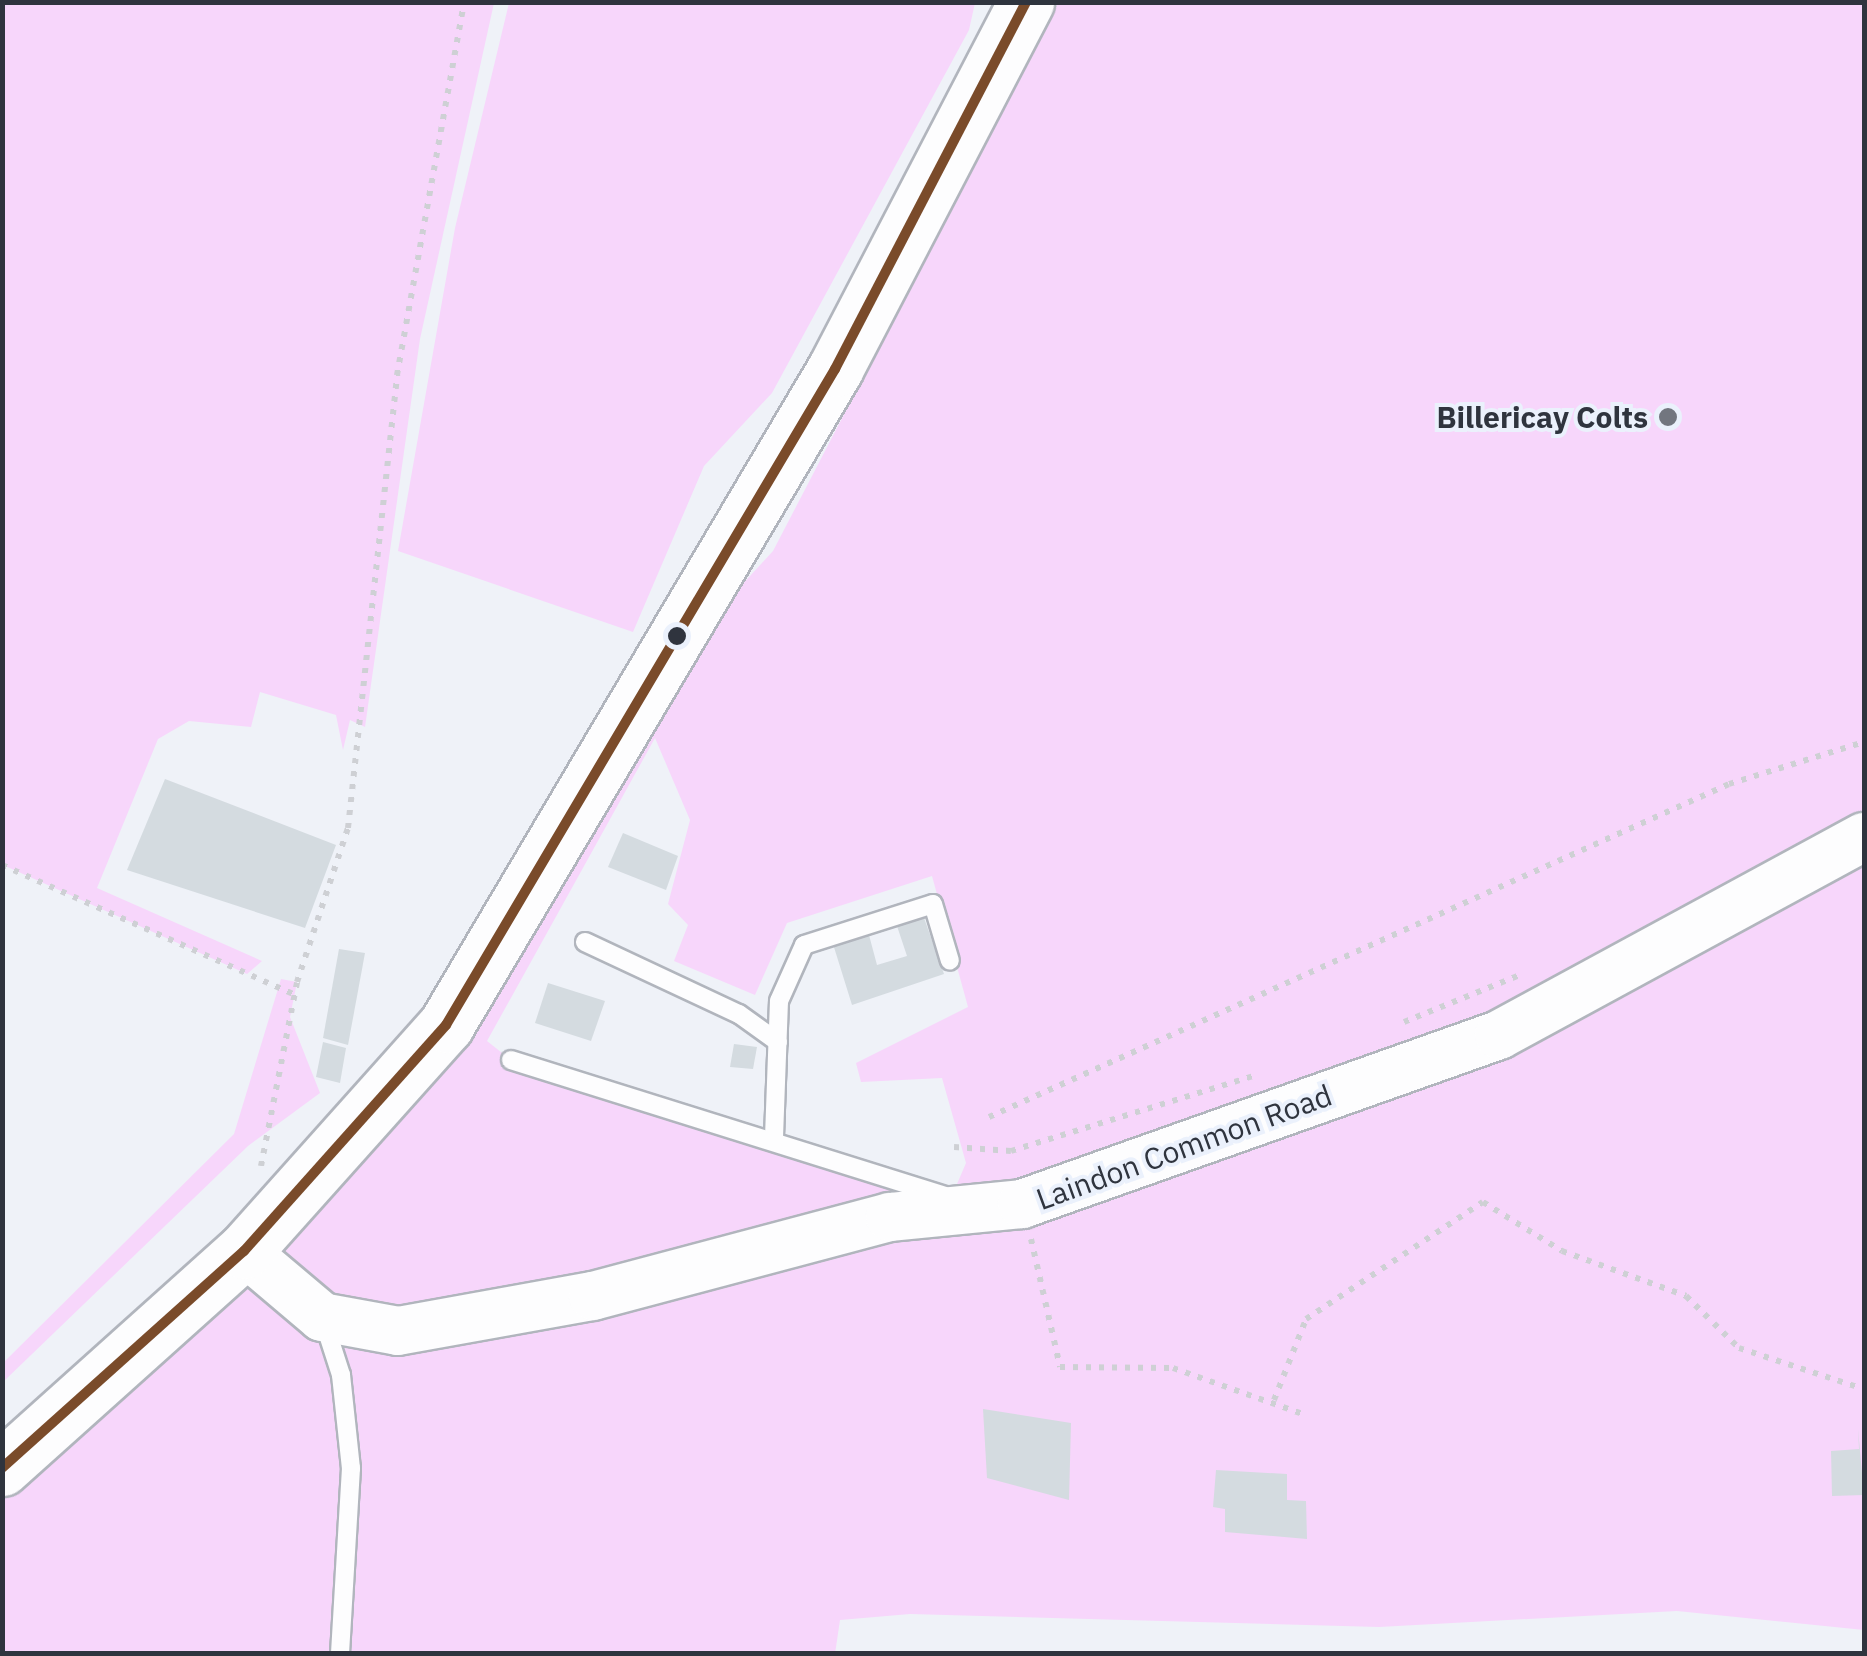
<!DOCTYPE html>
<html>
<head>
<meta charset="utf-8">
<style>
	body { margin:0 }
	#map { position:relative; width:1867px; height:1656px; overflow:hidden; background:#eff2f8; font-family:"IBM Plex Sans",sans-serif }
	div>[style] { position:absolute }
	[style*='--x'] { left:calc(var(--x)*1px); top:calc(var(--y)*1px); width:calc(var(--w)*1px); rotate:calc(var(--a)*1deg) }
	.green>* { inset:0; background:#f7d6fb }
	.building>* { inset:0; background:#d4dbe0 }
	.path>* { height:6px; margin-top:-3px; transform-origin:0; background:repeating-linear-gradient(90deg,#ced0d4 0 5px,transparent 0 13px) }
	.roads { filter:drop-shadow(2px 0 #b1b5bd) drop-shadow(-2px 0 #b1b5bd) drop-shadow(0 2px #b1b5bd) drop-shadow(0 -2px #b1b5bd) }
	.lane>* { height:18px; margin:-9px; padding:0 9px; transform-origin:9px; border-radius:9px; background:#fdfdfe }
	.secondary>* { height:48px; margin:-24px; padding:0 24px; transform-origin:24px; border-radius:24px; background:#fdfdfe }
	.primary>* { height:55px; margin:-27.5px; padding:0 27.5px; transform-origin:27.5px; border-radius:27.5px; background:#fdfdfe }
	.bus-1>* { height:10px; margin:-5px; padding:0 5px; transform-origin:5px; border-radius:5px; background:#7a4b2a }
	.dots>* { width:28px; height:28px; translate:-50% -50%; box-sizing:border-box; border:5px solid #ebf1fc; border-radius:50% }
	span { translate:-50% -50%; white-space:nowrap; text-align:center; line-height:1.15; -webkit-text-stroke:8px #ebf1fc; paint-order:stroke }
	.poi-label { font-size:30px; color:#2f343e; font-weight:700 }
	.right { translate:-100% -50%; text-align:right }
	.street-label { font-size:30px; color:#2f343e }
	.frame { position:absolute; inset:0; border:5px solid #2f343e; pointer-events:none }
</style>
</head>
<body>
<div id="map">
	<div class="green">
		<i style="clip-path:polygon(3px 2px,494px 3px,420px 339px,365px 727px,350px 720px,343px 750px,336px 715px,260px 692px,251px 727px,189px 721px,158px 739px,97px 888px,262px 961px,247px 974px,3px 865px)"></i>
		<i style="clip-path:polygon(509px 3px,975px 3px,969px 30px,772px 393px,704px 466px,633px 632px,398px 551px,455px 228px)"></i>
		<i style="clip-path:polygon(evenodd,1058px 3px,1864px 3px,1864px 1630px,1677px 1611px,1379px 1627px,910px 1614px,840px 1620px,835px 1654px,3px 1654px,3px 1468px,339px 1150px,706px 624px,773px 551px,1058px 3px,655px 738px,690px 820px,668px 904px,688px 925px,674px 961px,755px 995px,787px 923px,932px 876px,968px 1007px,856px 1063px,861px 1082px,942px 1078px,966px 1163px,951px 1198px,511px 1060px,487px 1041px,655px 738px)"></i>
		<i style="clip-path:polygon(281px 979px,297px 982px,290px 1017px,320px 1093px,248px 1146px,3px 1382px,3px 1363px,234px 1134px)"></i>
	</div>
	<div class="building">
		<i style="clip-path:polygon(165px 779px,336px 845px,305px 928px,127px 870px)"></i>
		<i style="clip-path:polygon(623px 833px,678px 856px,666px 890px,608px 867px)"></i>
		<i style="clip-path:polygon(923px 915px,944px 974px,852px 1005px,833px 944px,869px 935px,877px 965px,907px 956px,896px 923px)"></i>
		<i style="clip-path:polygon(339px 949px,365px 953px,348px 1045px,323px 1038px)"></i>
		<i style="clip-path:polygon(548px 983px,605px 1001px,591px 1041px,535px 1023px)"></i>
		<i style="clip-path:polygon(323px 1042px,346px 1048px,340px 1083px,316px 1077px)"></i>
		<i style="clip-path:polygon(734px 1044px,757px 1047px,753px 1069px,730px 1067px)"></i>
		<i style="clip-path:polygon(983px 1409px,1071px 1423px,1069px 1500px,987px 1478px)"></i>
		<i style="clip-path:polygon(1858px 1429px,1864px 1495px,1832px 1496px,1831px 1451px,1859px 1449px)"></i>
		<i style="clip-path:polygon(1216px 1470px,1287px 1474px,1287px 1500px,1306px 1501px,1307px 1539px,1225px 1532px,1225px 1509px,1213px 1507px)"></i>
	</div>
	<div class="path">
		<i style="--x:2;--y:865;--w:321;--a:23.9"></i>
		<i style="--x:1404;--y:1022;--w:127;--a:-22.1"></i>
		<i style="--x:989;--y:1117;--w:811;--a:-24.23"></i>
		<i style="--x:1729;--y:784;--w:141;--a:-17.3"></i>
		<i style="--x:954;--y:1147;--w:57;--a:4"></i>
		<i style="--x:1011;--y:1151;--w:257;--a:-17.2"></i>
		<i style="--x:261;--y:1166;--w:187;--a:-78.9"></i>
		<i style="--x:297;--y:982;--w:162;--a:-71.7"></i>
		<i style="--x:348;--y:828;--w:456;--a:-83.8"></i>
		<i style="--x:397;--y:375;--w:379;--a:-79.8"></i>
		<i style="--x:1031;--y:1239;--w:131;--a:77.2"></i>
		<i style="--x:1060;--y:1367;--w:113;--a:0.5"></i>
		<i style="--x:1173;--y:1368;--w:138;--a:19.5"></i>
		<i style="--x:1274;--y:1400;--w:87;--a:-68.4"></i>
		<i style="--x:1306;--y:1319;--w:212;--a:-33.5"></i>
		<i style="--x:1483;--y:1202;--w:93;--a:31.8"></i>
		<i style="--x:1562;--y:1251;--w:132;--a:19.9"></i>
		<i style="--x:1686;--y:1296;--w:74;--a:44.5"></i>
		<i style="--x:1739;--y:1348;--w:132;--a:18.2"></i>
	</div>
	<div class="roads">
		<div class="lane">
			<i style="--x:585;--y:942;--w:170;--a:25.1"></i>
			<i style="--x:739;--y:1014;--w:48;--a:35.7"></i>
			<i style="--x:511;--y:1060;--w:454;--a:17.4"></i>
			<i style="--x:774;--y:1137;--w:136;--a:-87.9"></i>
			<i style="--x:779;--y:1001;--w:61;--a:-65.9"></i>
			<i style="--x:804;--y:945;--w:135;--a:-17.6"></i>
			<i style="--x:933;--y:904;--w:59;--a:73.4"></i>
			<i style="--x:324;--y:1322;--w:56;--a:72.2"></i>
			<i style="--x:341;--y:1375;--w:94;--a:83.9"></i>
			<i style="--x:351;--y:1468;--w:186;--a:93.4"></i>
		</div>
		<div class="secondary">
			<i style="--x:244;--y:1251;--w:102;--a:40.2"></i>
			<i style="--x:322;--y:1317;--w:77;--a:10.4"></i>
			<i style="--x:398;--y:1331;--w:198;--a:-10.2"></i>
			<i style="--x:593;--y:1296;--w:307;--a:-14.9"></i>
			<i style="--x:890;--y:1217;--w:133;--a:-5.6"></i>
			<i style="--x:1022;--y:1204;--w:506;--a:-19.51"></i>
			<i style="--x:1499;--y:1035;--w:415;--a:-28.5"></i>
		</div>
		<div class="primary">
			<i style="--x:2;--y:1468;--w:325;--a:-41.9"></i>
			<i style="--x:244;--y:1251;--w:303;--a:-48.2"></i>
			<i style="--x:446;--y:1025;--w:763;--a:-59.33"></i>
			<i style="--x:835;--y:369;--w:414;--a:-62.5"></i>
		</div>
	</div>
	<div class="bus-1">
		<i style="--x:2;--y:1468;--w:325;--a:-41.9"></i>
		<i style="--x:244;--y:1251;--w:303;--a:-48.2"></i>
		<i style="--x:446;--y:1025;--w:763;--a:-59.33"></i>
		<i style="--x:835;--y:369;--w:414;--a:-62.5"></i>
	</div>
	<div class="dots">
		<i style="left:1668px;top:417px;background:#72767f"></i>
		<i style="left:677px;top:636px;background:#2f343e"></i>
	</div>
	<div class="poi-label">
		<span class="right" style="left:1648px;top:417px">Billericay Colts</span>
	</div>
	<div class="street-label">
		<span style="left:1184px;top:1147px;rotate:-20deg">Laindon Common Road</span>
	</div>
	<div class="frame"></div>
</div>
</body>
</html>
